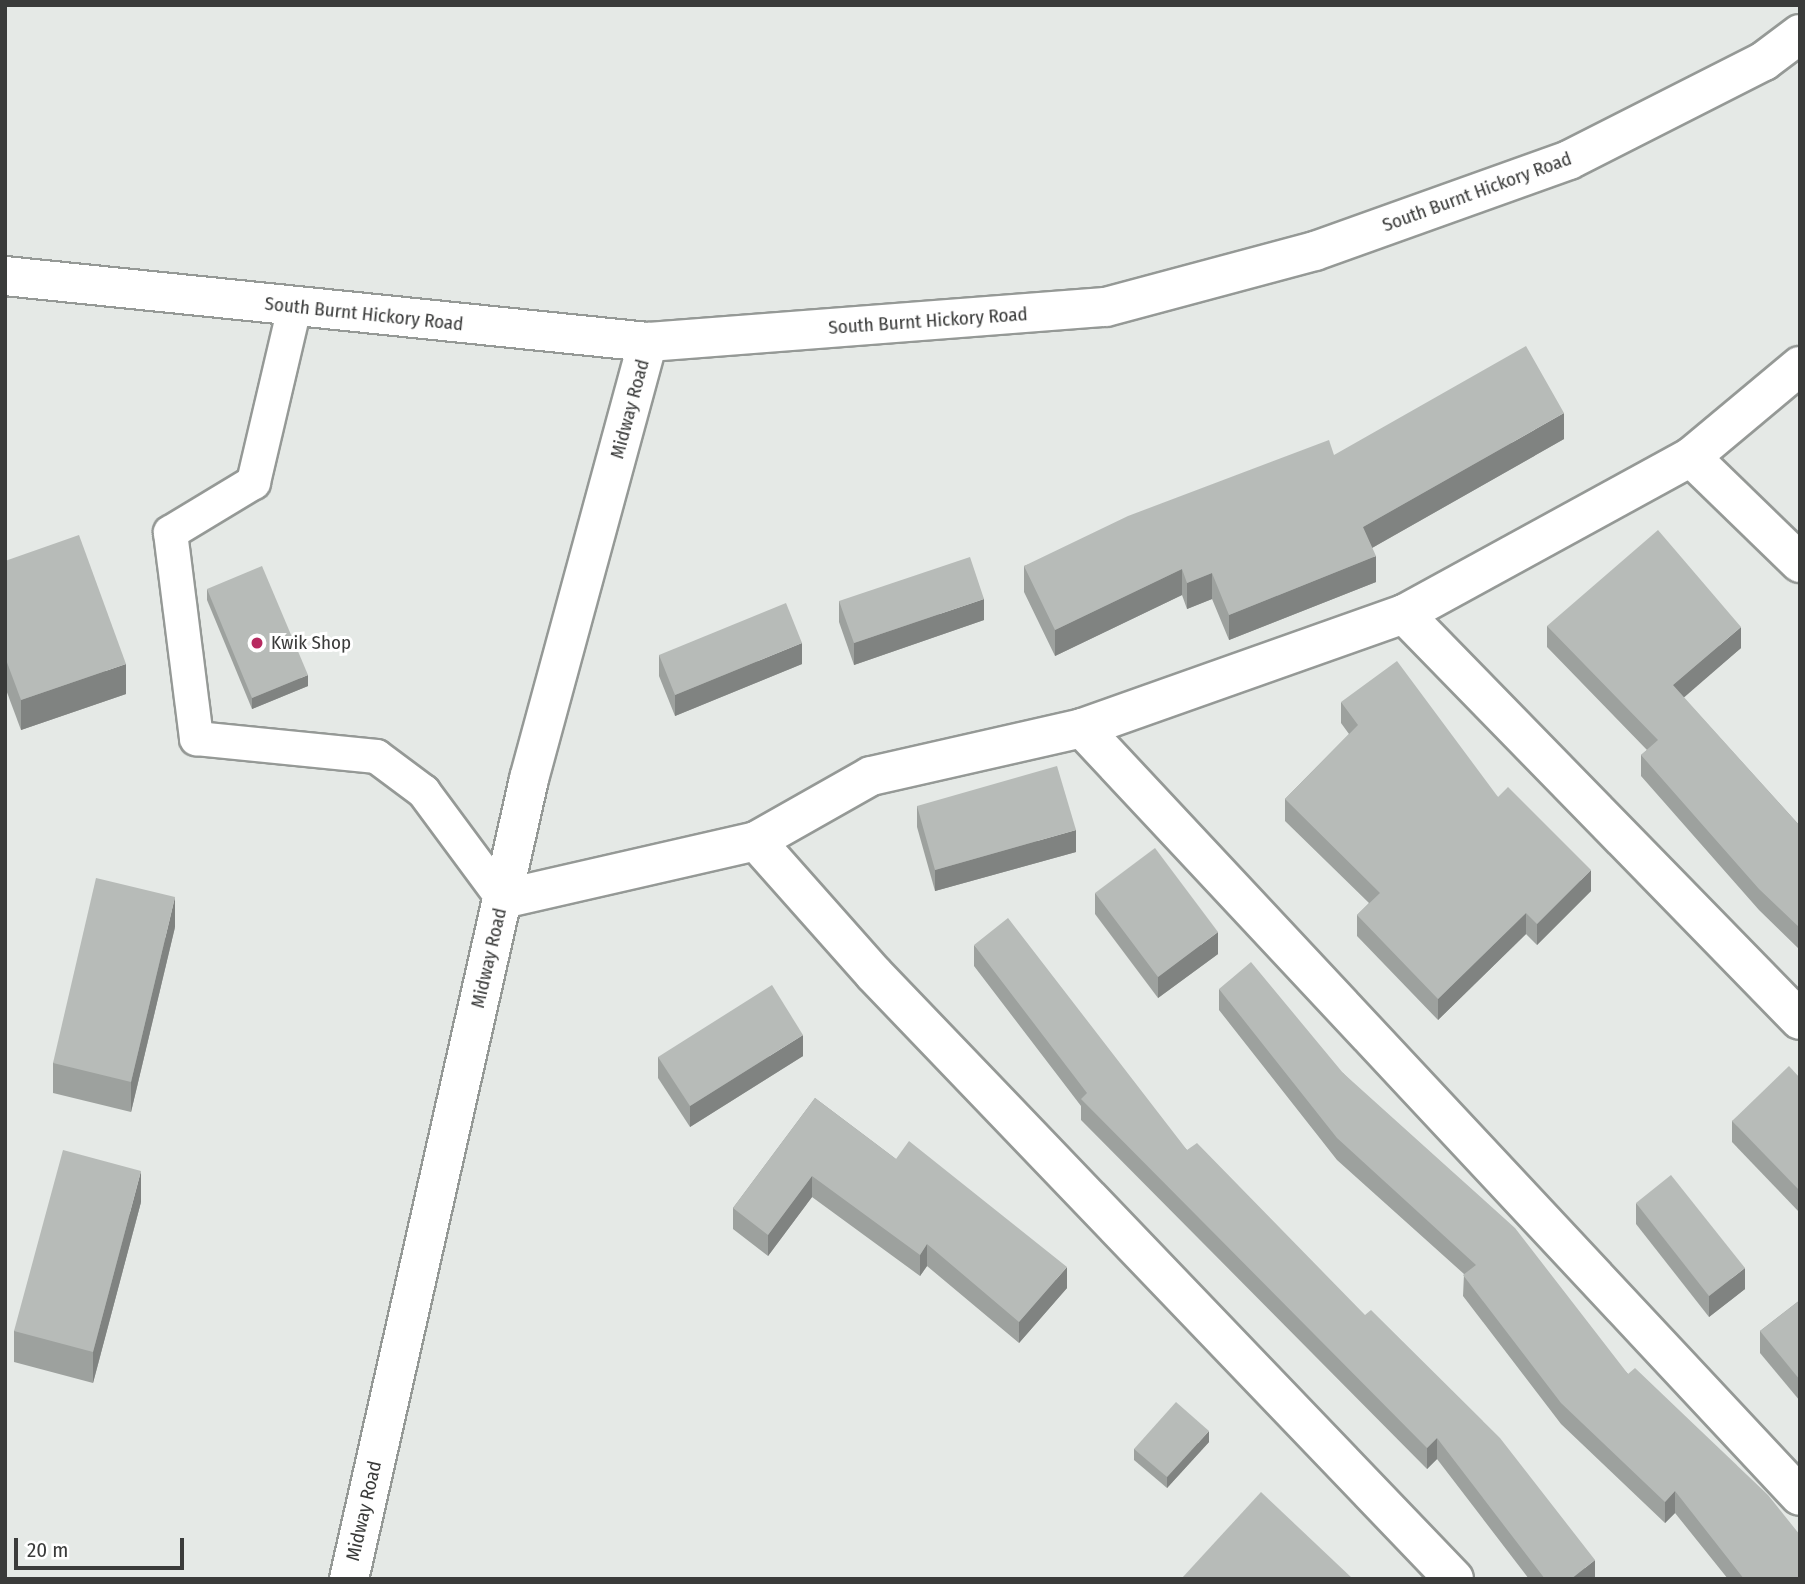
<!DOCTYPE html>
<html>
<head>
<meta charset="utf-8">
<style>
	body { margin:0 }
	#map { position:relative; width:1805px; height:1584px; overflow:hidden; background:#e5e9e6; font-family:"Fira Sans Condensed",sans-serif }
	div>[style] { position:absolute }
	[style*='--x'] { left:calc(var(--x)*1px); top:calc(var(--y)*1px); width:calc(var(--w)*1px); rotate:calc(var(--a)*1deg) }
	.roads { filter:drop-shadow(2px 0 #959996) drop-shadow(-2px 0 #959996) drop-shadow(0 2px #959996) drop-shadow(0 -2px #959996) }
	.service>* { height:33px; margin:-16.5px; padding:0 16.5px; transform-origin:16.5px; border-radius:16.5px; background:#fff }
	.minor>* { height:38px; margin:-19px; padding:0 19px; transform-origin:19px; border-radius:19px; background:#fff }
	.tertiary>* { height:38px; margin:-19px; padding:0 19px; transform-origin:19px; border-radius:19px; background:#fff }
	.wall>* { inset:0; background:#9da19e }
	.shaded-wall>* { inset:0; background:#808381 }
	.building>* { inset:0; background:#b7bbb8 }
	.dots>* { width:19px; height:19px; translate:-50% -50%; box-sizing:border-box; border:4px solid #fff; border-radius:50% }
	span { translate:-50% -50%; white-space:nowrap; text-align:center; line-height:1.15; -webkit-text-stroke:6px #fff; paint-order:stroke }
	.street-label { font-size:19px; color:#3a3b3a }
	.poi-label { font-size:19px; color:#3a3b3a }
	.left { translate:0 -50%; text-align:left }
	.frame { position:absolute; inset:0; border:7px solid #3a3b3a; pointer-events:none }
	.scale { position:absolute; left:14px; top:1538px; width:170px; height:32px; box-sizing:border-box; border:4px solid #3a3b3a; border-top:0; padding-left:9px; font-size:21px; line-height:24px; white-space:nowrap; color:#3a3b3a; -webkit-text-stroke:5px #fff; paint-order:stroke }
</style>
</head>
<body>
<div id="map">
	<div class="roads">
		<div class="service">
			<i style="--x:294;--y:307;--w:180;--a:103.2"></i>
			<i style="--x:253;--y:482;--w:97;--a:148.9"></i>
			<i style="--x:170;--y:532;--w:208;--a:82.8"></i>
			<i style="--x:196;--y:738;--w:181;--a:5.7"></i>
			<i style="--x:376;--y:756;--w:59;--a:36.7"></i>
			<i style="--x:423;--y:791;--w:134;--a:53.5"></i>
		</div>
		<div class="minor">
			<i style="--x:1691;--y:457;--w:152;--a:44.2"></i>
			<i style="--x:1404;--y:614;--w:567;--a:45.71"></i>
			<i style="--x:1082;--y:728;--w:1051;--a:46.93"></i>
			<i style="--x:503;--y:899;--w:260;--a:-12.9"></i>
			<i style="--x:349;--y:1579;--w:820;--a:-77.32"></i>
			<i style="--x:529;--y:779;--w:453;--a:-74.8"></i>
			<i style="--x:1454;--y:1579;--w:838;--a:-133.79"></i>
			<i style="--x:874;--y:974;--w:178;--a:-131.6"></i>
			<i style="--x:756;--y:841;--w:132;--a:-29.5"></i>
			<i style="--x:871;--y:776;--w:216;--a:-12.8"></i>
			<i style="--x:1082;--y:728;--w:342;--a:-19.5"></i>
			<i style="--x:1404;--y:614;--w:327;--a:-28.7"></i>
			<i style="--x:1691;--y:457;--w:142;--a:-39.9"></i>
		</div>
		<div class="tertiary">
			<i style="--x:5;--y:276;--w:646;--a:5.86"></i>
			<i style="--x:648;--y:342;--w:459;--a:-4.4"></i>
			<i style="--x:1106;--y:307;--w:216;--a:-15"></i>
			<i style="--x:1315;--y:251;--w:270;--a:-19.7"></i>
			<i style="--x:1569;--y:160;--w:219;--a:-26.9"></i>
			<i style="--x:1764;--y:61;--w:45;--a:-36.9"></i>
		</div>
	</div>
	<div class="wall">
		<i style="clip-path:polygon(1564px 439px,1372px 548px,1376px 582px,1229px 640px,1212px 599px,1187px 609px,1182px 595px,1055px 656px,1024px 592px,1024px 566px,1334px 455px)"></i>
		<i style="clip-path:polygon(5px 561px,126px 694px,21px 730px,5px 687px)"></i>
		<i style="clip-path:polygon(207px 589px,308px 686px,252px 709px,207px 600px)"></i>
		<i style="clip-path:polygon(839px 601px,984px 620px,854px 665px,839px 622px)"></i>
		<i style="clip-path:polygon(1547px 626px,1741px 648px,1683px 697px,1800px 826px,1800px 950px,1759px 910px,1641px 776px,1641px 755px,1647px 750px,1547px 647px)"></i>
		<i style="clip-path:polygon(659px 655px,802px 664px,675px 716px,659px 676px)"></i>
		<i style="clip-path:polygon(1341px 702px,1498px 797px,1591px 891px,1537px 945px,1526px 934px,1438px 1020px,1357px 936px,1357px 915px,1369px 903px,1285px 821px,1285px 799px,1349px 734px,1341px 723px)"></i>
		<i style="clip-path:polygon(917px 806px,1076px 852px,935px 891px,917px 827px)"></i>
		<i style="clip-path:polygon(1095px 893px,1218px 954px,1158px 998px,1095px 914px)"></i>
		<i style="clip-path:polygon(175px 927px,131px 1112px,53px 1093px,53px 1063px)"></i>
		<i style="clip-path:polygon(974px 945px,1187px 1150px,1595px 1579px,1529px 1579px,1437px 1459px,1427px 1469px,1081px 1120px,1081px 1106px,974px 966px)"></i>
		<i style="clip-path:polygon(1219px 989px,1343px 1073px,1628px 1374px,1800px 1579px,1728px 1579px,1675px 1513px,1665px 1523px,1561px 1424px,1463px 1296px,1464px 1274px,1337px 1160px,1219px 1010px)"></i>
		<i style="clip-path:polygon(803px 1056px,690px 1127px,658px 1078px,658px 1057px)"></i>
		<i style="clip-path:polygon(1800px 1078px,1800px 1213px,1732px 1142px,1732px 1121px)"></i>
		<i style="clip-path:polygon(815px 1098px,1067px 1288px,1019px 1343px,927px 1266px,920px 1276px,812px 1197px,768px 1256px,733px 1229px,733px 1208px)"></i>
		<i style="clip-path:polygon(141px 1202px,93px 1383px,14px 1362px,14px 1331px)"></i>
		<i style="clip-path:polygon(1636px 1203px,1745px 1289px,1709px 1317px,1636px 1224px)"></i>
		<i style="clip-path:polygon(1800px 1300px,1800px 1401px,1760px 1353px,1760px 1331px)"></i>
		<i style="clip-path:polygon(1209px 1442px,1167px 1488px,1134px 1460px,1134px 1449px)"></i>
	</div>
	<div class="shaded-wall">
		<i style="clip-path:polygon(1564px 413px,1564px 439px,1363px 553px,1363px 527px)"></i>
		<i style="clip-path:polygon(1376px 556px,1376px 582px,1229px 640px,1229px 615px)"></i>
		<i style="clip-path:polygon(1182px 569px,1182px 595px,1055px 656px,1055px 630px)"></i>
		<i style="clip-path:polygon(1212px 573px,1212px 599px,1187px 609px,1187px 583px)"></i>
		<i style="clip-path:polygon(984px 599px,984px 620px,854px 665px,854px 643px)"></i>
		<i style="clip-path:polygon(1741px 627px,1741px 648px,1673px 707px,1673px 685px)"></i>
		<i style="clip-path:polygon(802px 643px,802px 664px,675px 716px,675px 695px)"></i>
		<i style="clip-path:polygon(126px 664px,126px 694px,21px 730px,21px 700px)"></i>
		<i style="clip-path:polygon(308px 675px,308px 686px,252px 709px,252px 698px)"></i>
		<i style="clip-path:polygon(1076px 830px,1076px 852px,935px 891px,935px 870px)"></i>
		<i style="clip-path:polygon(1591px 870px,1591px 891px,1537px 945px,1537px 924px)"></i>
		<i style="clip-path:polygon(175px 897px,175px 927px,131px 1112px,131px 1082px)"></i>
		<i style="clip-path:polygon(1526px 913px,1526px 934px,1438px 1020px,1438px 999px)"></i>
		<i style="clip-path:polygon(1218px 932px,1218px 954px,1158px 998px,1158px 977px)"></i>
		<i style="clip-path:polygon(803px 1035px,803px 1056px,690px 1127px,690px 1106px)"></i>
		<i style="clip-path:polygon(141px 1171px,141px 1202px,93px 1383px,93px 1352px)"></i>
		<i style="clip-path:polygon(812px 1176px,812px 1197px,768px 1256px,768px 1235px)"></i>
		<i style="clip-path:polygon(927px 1244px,927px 1266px,920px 1276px,920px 1255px)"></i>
		<i style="clip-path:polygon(1067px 1267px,1067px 1288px,1019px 1343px,1019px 1322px)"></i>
		<i style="clip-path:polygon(1745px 1268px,1745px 1289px,1709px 1317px,1709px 1296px)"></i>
		<i style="clip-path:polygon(1209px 1431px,1209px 1442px,1167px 1488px,1167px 1477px)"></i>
		<i style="clip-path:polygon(1437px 1438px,1437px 1459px,1427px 1469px,1427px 1448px)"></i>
		<i style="clip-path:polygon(1675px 1491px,1675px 1513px,1665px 1523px,1665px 1502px)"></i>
		<i style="clip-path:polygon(1595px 1560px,1595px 1579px,1571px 1579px)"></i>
	</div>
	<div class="building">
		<i style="clip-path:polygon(1526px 346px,1564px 413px,1363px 527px,1376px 556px,1229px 615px,1212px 573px,1187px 583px,1182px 569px,1055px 630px,1024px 566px,1128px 516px,1329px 440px,1334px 455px)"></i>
		<i style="clip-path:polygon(1658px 530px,1741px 627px,1673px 685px,1800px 826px,1800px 928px,1759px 889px,1641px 755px,1658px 740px,1547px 626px)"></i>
		<i style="clip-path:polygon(79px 535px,126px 664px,21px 700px,5px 657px,5px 561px)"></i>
		<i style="clip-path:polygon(970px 557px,984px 599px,854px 643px,839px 601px)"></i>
		<i style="clip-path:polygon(262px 566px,308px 675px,252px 698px,207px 589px)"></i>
		<i style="clip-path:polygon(786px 603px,802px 643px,675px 695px,659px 655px)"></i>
		<i style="clip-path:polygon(1397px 661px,1498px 797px,1508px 787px,1591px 870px,1537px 924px,1526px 913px,1438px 999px,1357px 915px,1380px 893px,1285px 799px,1358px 725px,1341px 702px)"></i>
		<i style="clip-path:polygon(1057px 766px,1076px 830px,935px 870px,917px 806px)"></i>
		<i style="clip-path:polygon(1155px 848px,1218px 932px,1158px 977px,1095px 893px)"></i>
		<i style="clip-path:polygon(96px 878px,175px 897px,131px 1082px,53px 1063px)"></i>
		<i style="clip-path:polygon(1008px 918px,1187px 1150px,1197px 1143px,1365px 1315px,1371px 1310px,1500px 1438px,1595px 1560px,1571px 1579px,1545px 1579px,1437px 1438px,1427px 1448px,1081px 1099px,1087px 1093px,974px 945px)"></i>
		<i style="clip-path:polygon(1251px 962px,1343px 1073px,1515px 1228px,1628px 1374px,1635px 1368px,1768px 1495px,1800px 1535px,1800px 1579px,1744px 1579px,1675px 1491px,1665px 1502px,1561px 1403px,1463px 1275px,1476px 1265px,1337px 1138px,1219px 989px)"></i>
		<i style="clip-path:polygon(772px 985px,803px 1035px,690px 1106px,658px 1057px)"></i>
		<i style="clip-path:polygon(1789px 1066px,1800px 1078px,1800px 1191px,1732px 1121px)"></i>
		<i style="clip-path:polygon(815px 1098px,896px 1159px,909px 1141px,1067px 1267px,1019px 1322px,927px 1244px,920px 1255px,812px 1176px,768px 1235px,733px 1208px)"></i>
		<i style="clip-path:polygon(63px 1150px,141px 1171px,93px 1352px,14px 1331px)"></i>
		<i style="clip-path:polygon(1671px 1175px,1745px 1268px,1709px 1296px,1636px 1203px)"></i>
		<i style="clip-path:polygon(1800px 1300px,1800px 1380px,1760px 1331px)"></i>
		<i style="clip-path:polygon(1176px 1402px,1209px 1431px,1167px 1477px,1134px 1449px)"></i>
		<i style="clip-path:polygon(1261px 1492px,1353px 1579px,1182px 1578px)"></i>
	</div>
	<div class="dots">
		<i style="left:257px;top:643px;background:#b72a60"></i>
	</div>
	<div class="street-label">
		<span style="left:1477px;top:192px;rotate:-20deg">South Burnt Hickory Road</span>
		<span style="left:364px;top:314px;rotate:6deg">South Burnt Hickory Road</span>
		<span style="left:928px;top:321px;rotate:-4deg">South Burnt Hickory Road</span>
		<span style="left:630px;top:409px;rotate:-75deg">Midway Road</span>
		<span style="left:489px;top:958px;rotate:-77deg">Midway Road</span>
		<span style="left:364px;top:1511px;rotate:-77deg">Midway Road</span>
	</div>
	<div class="poi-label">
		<span class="left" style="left:271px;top:643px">Kwik Shop</span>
	</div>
	<div class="frame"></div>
	<div class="scale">20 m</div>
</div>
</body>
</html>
